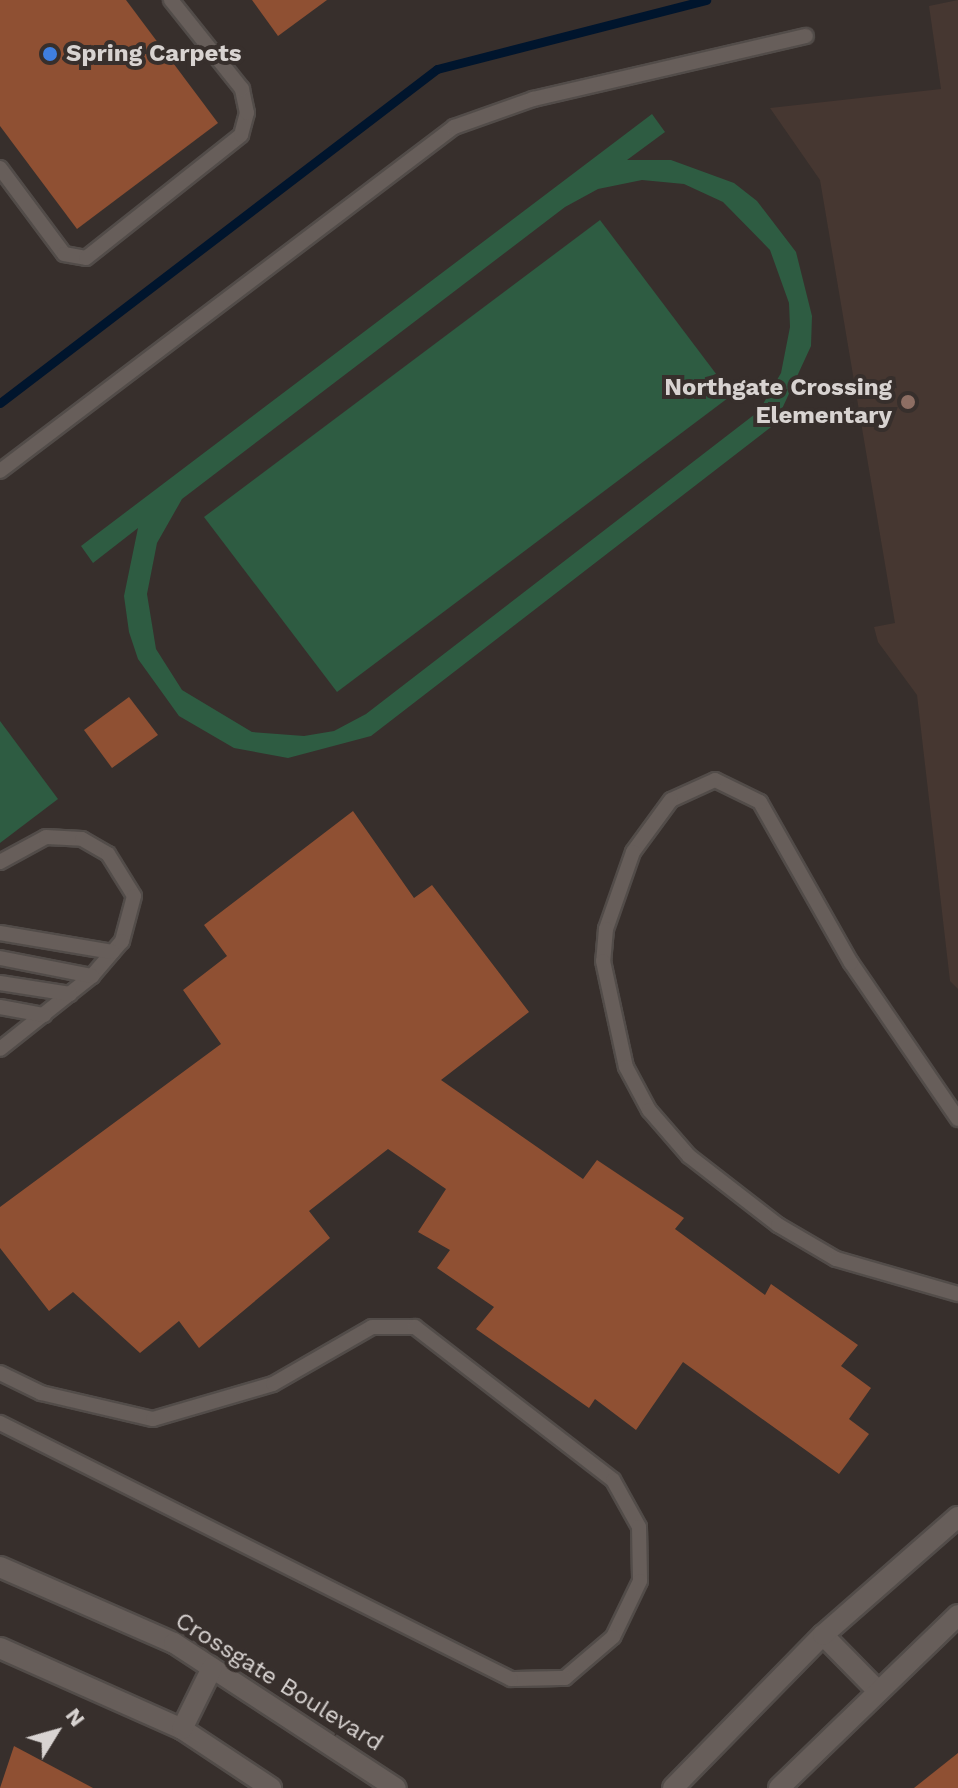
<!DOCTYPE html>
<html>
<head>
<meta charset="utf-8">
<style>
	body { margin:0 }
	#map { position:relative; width:958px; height:1788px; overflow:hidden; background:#372f2c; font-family:"Work Sans",sans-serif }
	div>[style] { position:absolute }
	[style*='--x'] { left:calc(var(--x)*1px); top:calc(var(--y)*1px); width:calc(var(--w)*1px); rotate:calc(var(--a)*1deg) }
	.built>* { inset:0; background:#463731 }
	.green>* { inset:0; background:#2e5c42 }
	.stream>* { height:9px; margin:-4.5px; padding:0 4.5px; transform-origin:4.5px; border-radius:4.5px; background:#00152d }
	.building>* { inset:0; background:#8f5033 }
	.roads { filter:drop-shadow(2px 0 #524c49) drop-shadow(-2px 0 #524c49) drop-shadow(0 2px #524c49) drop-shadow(0 -2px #524c49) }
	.service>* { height:14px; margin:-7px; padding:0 7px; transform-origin:7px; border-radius:7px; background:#675e5a }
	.tertiary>* { height:20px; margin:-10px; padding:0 10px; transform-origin:10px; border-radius:10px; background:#675e5a }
	.secondary>* { height:20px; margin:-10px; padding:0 10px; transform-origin:10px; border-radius:10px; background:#675e5a }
	.dots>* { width:22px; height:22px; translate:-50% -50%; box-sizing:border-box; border:4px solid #372f2c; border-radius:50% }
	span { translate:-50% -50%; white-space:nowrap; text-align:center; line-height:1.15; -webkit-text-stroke:8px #372f2c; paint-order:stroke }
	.poi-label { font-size:24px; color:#d8d3d1; font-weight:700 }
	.left { translate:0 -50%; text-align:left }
	.right { translate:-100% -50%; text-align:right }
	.street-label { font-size:24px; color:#d8d3d1 }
	.north { position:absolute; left:16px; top:1692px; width:80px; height:80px; -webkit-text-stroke:6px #372f2c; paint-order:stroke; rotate:53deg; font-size:22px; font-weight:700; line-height:32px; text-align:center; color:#d8d3d1 }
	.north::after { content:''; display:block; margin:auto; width:28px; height:36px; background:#d8d3d1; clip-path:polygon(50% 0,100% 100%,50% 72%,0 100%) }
</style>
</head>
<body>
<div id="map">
	<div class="built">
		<i style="clip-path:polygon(958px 0,958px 989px,950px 981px,917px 695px,878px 642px,874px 627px,895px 623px,820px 180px,770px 108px,941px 89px,929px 6px)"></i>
	</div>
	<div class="green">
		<i style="clip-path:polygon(evenodd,652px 114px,665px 132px,627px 160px,671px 160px,734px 183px,757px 201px,796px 252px,812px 316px,811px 346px,775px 424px,371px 736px,288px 758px,234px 748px,179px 716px,138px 659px,129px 632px,124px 596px,138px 528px,93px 563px,81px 546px,652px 114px,642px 180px,684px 184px,723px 202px,770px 250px,789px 303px,790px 327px,781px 373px,759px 411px,366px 714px,334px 731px,304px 736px,252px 732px,182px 690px,156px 649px,147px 594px,157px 543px,182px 499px,565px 207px,598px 189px,642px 180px)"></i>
		<i style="clip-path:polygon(600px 220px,732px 395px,337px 692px,204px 517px)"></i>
		<i style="clip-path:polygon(0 721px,58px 799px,0 843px)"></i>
	</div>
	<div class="stream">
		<i style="--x:0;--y:403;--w:550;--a:-37.39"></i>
		<i style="--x:437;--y:69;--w:278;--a:-14.4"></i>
	</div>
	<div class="building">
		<i style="clip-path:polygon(0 0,126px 0,218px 123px,77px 229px,0 126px)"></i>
		<i style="clip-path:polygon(252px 0,327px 0,278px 36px)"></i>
		<i style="clip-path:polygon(129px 697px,158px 735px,112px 768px,84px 730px)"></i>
		<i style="clip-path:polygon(353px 811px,414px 898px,432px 885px,529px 1012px,441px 1080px,583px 1179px,597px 1160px,684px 1218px,675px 1229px,765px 1295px,771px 1284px,858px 1345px,841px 1366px,871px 1388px,849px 1419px,869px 1434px,839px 1474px,683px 1362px,636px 1430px,595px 1399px,589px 1408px,476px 1329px,494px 1307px,437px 1268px,450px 1250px,418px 1232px,446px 1189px,388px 1149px,309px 1211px,330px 1238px,199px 1348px,179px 1321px,140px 1353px,73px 1292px,49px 1311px,0 1248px,0 1207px,221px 1044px,183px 990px,227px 956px,204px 925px)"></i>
		<i style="clip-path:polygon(14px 1746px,93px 1788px,0 1788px)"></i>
		<i style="clip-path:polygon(958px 1753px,958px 1788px,914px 1788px)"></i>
	</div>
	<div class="roads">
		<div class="service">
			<i style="--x:0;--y:168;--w:107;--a:53.3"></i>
			<i style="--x:64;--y:254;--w:22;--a:10"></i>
			<i style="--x:86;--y:258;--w:198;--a:-38.4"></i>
			<i style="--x:241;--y:135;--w:23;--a:-75"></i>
			<i style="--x:247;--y:113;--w:25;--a:-102"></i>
			<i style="--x:242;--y:89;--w:114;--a:-128.6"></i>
			<i style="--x:0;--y:471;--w:570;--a:-37.15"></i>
			<i style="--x:454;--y:127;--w:84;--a:-19.5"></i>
			<i style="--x:533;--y:99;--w:280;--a:-13"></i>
			<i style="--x:0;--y:862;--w:52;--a:-28.5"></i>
			<i style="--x:46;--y:837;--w:36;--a:3"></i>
			<i style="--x:82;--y:839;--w:30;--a:30"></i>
			<i style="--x:108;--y:854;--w:49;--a:58.2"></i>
			<i style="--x:134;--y:896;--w:47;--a:104.9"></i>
			<i style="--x:122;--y:941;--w:46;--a:130.6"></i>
			<i style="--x:92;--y:976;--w:117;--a:141.6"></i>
			<i style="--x:0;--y:933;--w:114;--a:9.6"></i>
			<i style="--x:0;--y:958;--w:94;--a:11.1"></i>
			<i style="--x:0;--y:983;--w:71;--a:8.9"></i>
			<i style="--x:0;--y:1007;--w:45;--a:10.3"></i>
			<i style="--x:958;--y:1119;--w:189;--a:-124.4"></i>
			<i style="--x:851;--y:963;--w:185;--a:-119.5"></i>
			<i style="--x:760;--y:802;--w:50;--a:-153.9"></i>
			<i style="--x:715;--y:780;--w:48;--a:155.6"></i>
			<i style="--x:671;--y:800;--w:64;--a:126.2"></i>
			<i style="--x:633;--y:852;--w:82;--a:109.3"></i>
			<i style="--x:606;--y:929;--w:32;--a:95"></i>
			<i style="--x:603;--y:961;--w:108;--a:77.8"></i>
			<i style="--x:626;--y:1067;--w:49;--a:61.9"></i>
			<i style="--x:649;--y:1110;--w:61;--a:49"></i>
			<i style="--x:689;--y:1156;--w:113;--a:37.8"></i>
			<i style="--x:778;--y:1225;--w:67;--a:30.4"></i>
			<i style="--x:836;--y:1259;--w:127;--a:16"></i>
			<i style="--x:0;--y:1373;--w:46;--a:26"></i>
			<i style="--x:41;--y:1393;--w:115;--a:13.1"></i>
			<i style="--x:153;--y:1419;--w:125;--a:-16.3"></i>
			<i style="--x:273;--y:1384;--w:114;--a:-29.9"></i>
			<i style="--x:372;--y:1327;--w:43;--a:0"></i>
			<i style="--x:415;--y:1327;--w:250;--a:37.7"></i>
			<i style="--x:613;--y:1480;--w:54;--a:61"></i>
			<i style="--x:639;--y:1527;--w:54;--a:88.9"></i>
			<i style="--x:640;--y:1581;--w:62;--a:115.7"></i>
			<i style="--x:613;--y:1637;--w:63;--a:139.5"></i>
			<i style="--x:565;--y:1678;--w:54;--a:178.9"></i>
			<i style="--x:511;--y:1679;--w:572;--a:-153.39"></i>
		</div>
		<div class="tertiary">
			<i style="--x:0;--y:1567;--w:190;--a:23.6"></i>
			<i style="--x:174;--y:1643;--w:265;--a:33.2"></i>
			<i style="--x:0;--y:1648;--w:199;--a:24"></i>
			<i style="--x:182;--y:1729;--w:107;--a:33.5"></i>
			<i style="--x:182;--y:1729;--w:68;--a:-63.8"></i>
		</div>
		<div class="secondary">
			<i style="--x:823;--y:1635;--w:76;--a:45.5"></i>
			<i style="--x:673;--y:1788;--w:214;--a:-45.6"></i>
			<i style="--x:823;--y:1635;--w:179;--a:-41.2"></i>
			<i style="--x:779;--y:1788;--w:249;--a:-44"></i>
		</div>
	</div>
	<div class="dots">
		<i style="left:50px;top:54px;background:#3f7fe0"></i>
		<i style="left:908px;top:402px;background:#8d6e63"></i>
	</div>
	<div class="poi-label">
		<span class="left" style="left:66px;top:54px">Spring Carpets</span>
		<span class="right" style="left:892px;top:402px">Northgate Crossing<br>Elementary</span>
	</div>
	<div class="street-label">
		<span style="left:279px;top:1682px;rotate:32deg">Crossgate Boulevard</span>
	</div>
	<div class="north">N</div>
</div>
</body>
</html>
